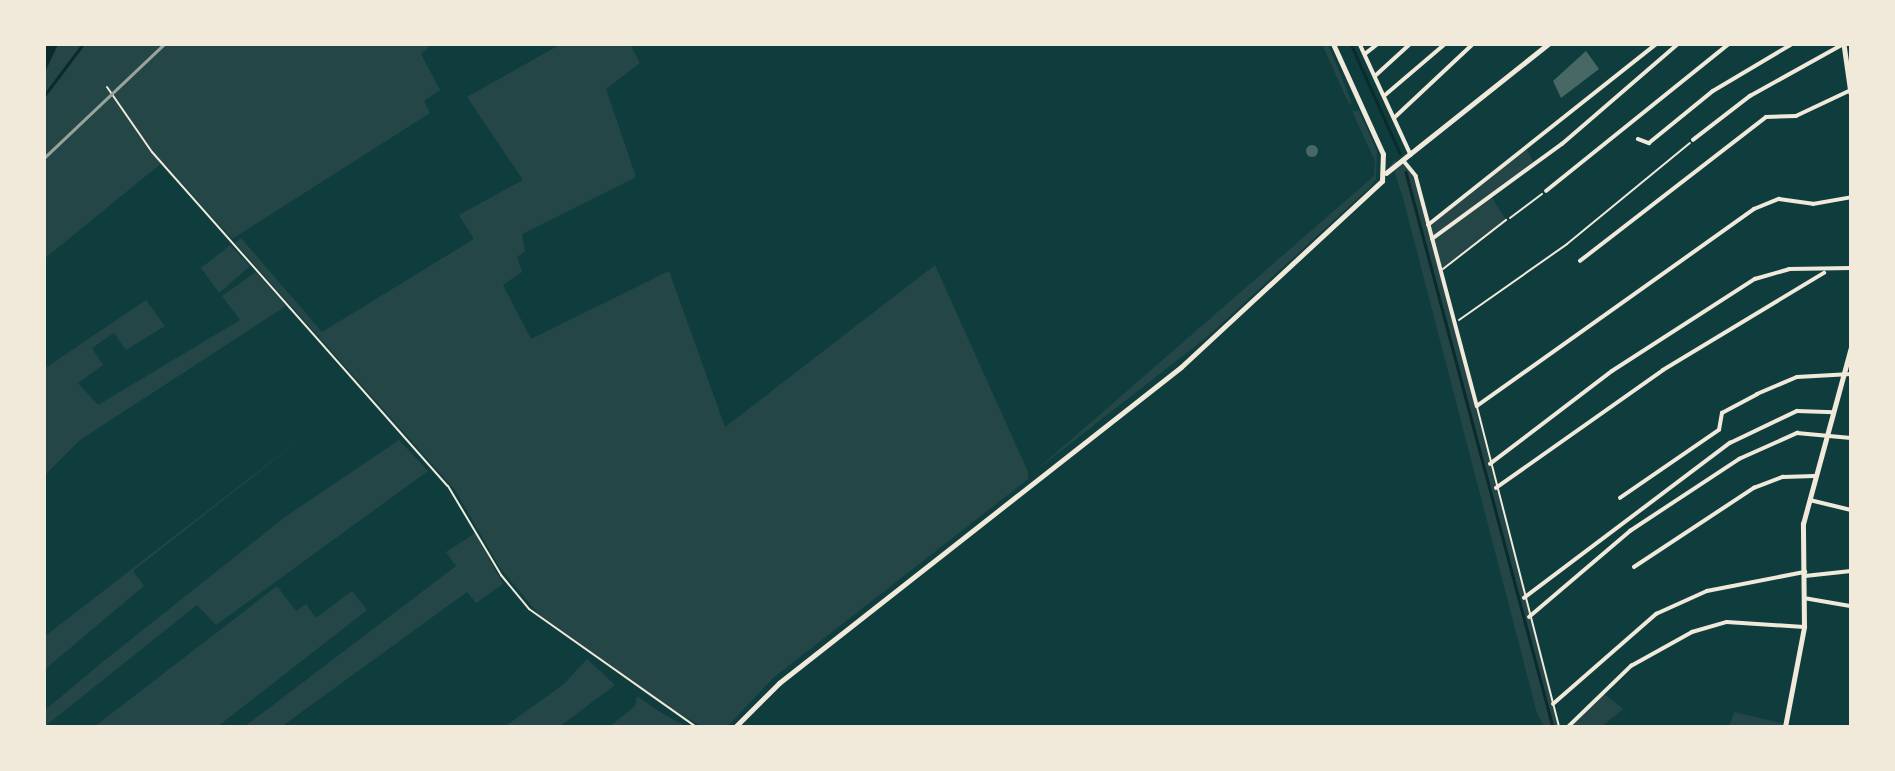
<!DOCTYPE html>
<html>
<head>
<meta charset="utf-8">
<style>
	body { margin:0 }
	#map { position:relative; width:1895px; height:771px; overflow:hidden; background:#0f3d3e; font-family:Bitter,serif }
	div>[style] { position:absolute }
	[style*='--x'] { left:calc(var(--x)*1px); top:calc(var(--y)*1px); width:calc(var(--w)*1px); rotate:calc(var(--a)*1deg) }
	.green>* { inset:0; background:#244646 }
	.water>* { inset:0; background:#0a2a2b }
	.stream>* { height:2.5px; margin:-1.25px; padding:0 1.25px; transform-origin:1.25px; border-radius:1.25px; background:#0a2a2b }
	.building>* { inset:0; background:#486865 }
	.round { border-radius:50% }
	.path>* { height:2px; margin:-1px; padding:0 1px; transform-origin:1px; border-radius:1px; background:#f1e9da }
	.service>* { height:2px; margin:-1px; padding:0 1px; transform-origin:1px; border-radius:1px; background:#f1e9da }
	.minor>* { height:3.5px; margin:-1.75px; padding:0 1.75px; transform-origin:1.75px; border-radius:1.75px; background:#f1e9da }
	.tertiary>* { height:4.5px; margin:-2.25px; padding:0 2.25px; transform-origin:2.25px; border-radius:2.25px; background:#f1e9da }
	.secondary>* { height:5px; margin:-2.5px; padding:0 2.5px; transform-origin:2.5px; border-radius:2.5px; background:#f1e9da }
	.rail>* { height:2.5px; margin:-1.25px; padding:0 1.25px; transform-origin:1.25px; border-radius:1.25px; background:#97a49c }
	span { translate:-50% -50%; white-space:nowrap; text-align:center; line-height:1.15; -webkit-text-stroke:7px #f1e9da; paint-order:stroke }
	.frame { position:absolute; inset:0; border:46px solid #f1e9da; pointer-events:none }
</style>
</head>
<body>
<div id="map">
	<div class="green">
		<i style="clip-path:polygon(58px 44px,432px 44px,421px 54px,440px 90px,424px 101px,430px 113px,232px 239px,163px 162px,44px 259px,44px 74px)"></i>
		<i style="clip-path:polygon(561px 44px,630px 44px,640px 63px,606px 89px,636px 177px,522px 234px,525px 251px,517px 257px,522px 272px,503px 285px,531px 339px,669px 271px,725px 427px,935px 265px,1028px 472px,1028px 479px,773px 678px,727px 727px,704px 727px,665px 707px,542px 618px,500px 568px,455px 490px,235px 243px,241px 238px,322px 332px,474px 239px,459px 215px,523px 180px,467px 97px)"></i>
		<i style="clip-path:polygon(1322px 44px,1328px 44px,1352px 103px,1349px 104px)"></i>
		<i style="clip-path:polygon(1352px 111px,1359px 111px,1377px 151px,1376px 179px,1369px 188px,1207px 337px,1035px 471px,1374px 176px,1375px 161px)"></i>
		<i style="clip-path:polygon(1527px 149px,1534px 164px,1491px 196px,1506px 220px,1440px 272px,1559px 727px,1544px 727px,1537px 713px,1403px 198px,1394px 170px,1386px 173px,1394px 160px,1413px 169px,1428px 224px)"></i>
		<i style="clip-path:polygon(230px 245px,250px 266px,219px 293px,201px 268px)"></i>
		<i style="clip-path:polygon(256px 272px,286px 306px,80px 440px,44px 476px,44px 369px,146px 300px,165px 326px,126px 350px,114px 333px,92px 348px,103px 365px,78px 383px,98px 405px,240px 320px,222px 296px)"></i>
		<i style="clip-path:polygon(326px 419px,133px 571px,144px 586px,44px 670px,44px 637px)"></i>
		<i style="clip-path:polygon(399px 440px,428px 471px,216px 625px,197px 605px,44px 727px,44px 711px,105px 660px,285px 517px)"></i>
		<i style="clip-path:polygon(475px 533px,503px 584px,476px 603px,467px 592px,281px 727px,244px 727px,456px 566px,446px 552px)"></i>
		<i style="clip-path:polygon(277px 586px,296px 611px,306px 604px,316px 618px,352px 591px,367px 610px,217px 727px,94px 727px)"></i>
		<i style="clip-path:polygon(587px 659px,615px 685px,559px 727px,504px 727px,564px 684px)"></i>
		<i style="clip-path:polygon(1603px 693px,1623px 709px,1601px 727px,1568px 727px)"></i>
		<i style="clip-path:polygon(637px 696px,660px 712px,687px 727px,609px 727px,635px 706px)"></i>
		<i style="clip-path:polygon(1734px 712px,1785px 724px,1785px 727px,1729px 727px)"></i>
	</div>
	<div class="water">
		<i style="clip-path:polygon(44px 44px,58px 44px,44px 74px)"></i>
	</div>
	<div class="stream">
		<i style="--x:1351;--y:44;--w:120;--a:65.8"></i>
		<i style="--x:44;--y:96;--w:65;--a:-53.1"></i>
		<i style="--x:1406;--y:172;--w:574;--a:75.17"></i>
	</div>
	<div class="building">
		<i style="clip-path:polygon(1586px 51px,1599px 69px,1561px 98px,1553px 81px)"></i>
		<i class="round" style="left:1306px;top:145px;width:12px;height:12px"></i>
	</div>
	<div class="path">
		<i style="--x:1510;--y:218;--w:40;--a:-37"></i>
		<i style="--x:1459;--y:320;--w:132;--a:-35.1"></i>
		<i style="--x:1567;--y:244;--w:159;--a:-39.4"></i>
	</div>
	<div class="service">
		<i style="--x:107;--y:87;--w:79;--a:55.3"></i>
		<i style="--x:152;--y:152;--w:446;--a:48.5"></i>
		<i style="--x:448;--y:486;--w:104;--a:59.2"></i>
		<i style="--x:501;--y:575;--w:44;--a:50.5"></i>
		<i style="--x:529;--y:609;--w:204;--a:35.2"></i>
		<i style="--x:1443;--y:269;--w:80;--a:-37.9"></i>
		<i style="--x:1477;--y:407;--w:330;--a:75.6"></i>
	</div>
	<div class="minor">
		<i style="--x:1360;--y:44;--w:122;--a:65.3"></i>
		<i style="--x:1365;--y:54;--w:16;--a:-38"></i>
		<i style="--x:1375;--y:76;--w:47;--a:-42.4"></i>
		<i style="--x:1384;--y:96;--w:80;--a:-40.4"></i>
		<i style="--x:1394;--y:118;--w:108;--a:-43.1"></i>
		<i style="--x:1638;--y:139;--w:12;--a:20"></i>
		<i style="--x:1649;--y:143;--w:82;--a:-39.1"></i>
		<i style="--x:1713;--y:91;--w:92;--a:-30.7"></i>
		<i style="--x:1693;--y:140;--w:72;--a:-37.7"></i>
		<i style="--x:1750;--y:96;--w:107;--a:-29"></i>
		<i style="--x:1404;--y:161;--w:19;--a:51"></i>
		<i style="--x:1416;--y:176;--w:238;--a:75.1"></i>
		<i style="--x:1477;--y:406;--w:340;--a:-35.4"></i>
		<i style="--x:1754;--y:209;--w:27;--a:-22"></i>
		<i style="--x:1779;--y:199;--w:34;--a:8"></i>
		<i style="--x:1813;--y:204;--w:39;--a:-10"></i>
		<i style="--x:1546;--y:191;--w:235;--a:-38.8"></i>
		<i style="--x:1428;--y:225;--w:291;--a:-38.4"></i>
		<i style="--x:1432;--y:239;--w:161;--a:-36.2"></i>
		<i style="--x:1562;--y:144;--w:153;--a:-40.8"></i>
		<i style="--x:1580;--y:261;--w:235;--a:-37.7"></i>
		<i style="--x:1766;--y:117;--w:30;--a:-2"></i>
		<i style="--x:1796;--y:116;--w:61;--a:-25.3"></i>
		<i style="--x:1490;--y:464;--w:153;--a:-37.3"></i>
		<i style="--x:1612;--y:371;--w:170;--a:-32.8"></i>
		<i style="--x:1755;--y:279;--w:35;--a:-16"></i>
		<i style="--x:1789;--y:269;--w:62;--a:-0.9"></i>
		<i style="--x:1496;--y:488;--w:204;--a:-35.2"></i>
		<i style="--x:1663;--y:370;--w:188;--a:-31.1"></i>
		<i style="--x:1620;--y:498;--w:120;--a:-34.5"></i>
		<i style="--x:1719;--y:430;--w:17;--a:-80"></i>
		<i style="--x:1722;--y:413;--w:40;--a:-28"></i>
		<i style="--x:1757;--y:394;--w:43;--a:-23"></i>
		<i style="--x:1797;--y:377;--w:54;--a:-3.2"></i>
		<i style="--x:1810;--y:500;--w:42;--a:13.7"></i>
		<i style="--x:1634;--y:567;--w:144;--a:-33.4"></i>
		<i style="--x:1754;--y:488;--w:31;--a:-21"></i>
		<i style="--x:1783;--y:477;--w:31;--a:-2"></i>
		<i style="--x:1805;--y:576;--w:46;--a:-6.2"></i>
		<i style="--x:1524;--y:598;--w:258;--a:-37"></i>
		<i style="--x:1730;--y:443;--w:74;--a:-25.5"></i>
		<i style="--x:1797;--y:411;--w:37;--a:2"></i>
		<i style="--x:1804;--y:598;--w:48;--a:9.7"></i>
		<i style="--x:1529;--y:617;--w:133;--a:-40.4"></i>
		<i style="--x:1630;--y:531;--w:131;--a:-33.4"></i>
		<i style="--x:1739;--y:459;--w:64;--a:-24.1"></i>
		<i style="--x:1797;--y:433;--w:54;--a:5.3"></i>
		<i style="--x:1553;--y:704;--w:137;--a:-41.1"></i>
		<i style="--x:1656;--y:614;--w:56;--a:-24.3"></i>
		<i style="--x:1707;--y:591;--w:100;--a:-11"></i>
		<i style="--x:1568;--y:727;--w:88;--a:-44.1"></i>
		<i style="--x:1631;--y:666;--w:70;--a:-29.1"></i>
		<i style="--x:1692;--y:632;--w:36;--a:-16"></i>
		<i style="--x:1727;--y:622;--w:77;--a:3.7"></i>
	</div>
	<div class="tertiary">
		<i style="--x:1844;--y:44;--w:49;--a:81.9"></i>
		<i style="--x:1386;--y:173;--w:207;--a:-38.5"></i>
		<i style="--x:1785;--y:727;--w:102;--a:-79.2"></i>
		<i style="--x:1804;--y:627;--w:103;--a:-90.6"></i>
		<i style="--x:1803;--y:524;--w:183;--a:-74.8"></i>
	</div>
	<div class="secondary">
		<i style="--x:735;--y:727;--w:62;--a:-45"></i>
		<i style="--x:779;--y:683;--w:511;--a:-38.17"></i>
		<i style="--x:1181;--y:367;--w:274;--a:-42.8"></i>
		<i style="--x:1382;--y:181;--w:27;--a:-88"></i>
		<i style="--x:1383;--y:154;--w:121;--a:-114.4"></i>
	</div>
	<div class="rail">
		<i style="--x:44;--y:158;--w:166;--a:-43.5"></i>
	</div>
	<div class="frame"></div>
</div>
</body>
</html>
